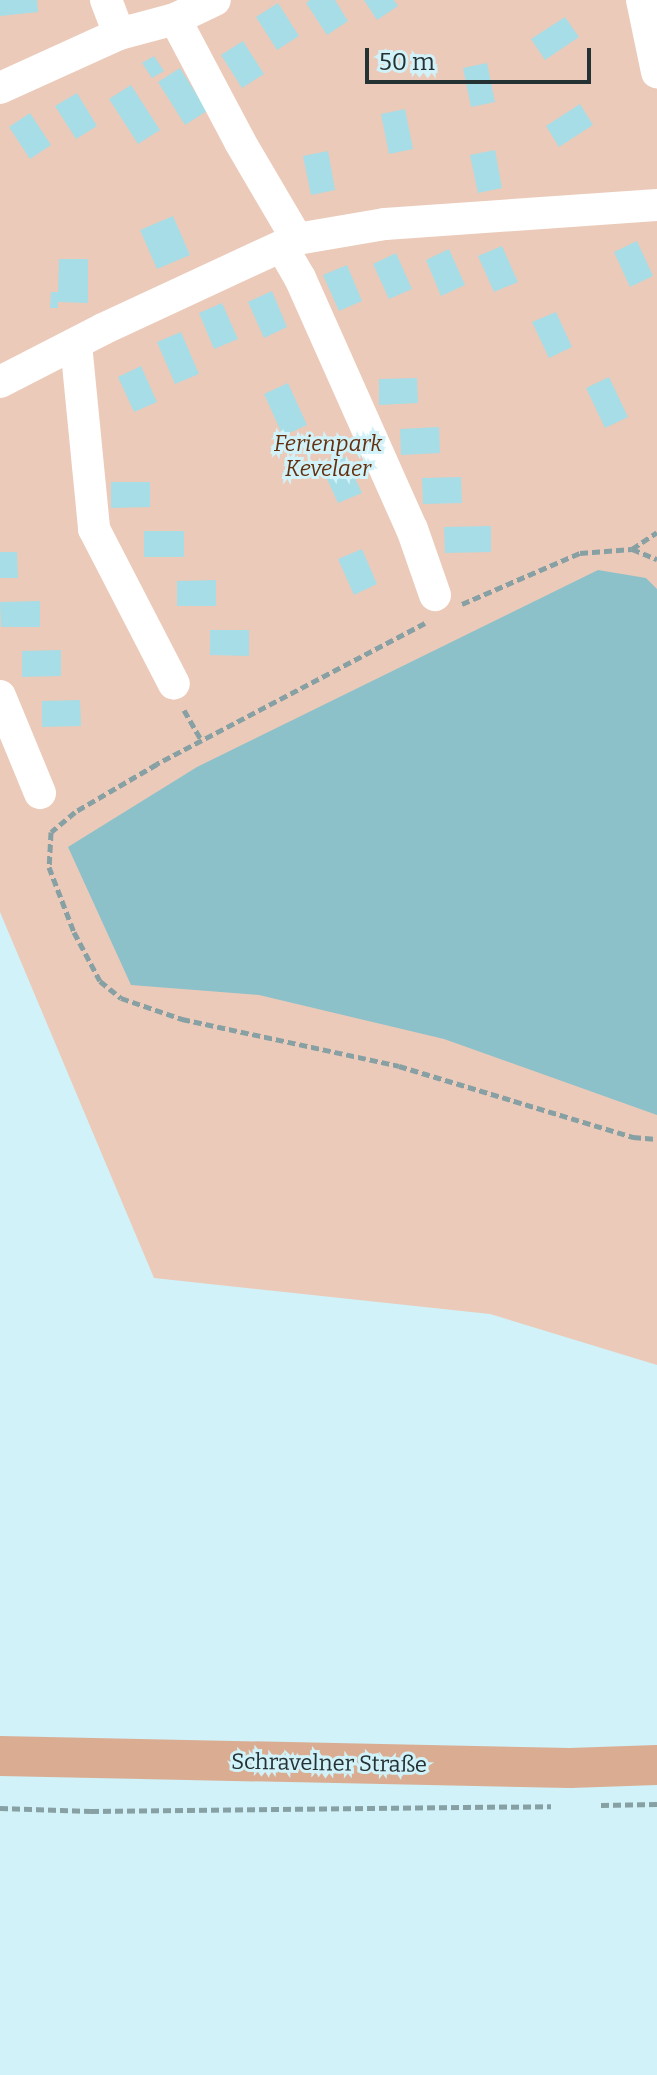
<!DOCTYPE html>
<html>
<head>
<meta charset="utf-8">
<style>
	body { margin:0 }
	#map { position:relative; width:657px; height:2075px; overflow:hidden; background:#d1f2f8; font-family:Bitter,serif }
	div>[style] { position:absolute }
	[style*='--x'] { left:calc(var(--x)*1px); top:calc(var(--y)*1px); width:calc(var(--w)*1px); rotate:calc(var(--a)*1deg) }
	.green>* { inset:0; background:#ebcab9 }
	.water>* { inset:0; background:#8cc1ca }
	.building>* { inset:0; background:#a7dde6 }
	.path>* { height:5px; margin-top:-2.5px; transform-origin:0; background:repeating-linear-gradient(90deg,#87a0a4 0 8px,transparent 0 12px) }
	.minor>* { height:32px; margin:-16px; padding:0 16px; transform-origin:16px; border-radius:16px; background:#fff }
	.major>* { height:40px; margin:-20px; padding:0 20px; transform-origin:20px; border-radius:20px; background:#daac92 }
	span { translate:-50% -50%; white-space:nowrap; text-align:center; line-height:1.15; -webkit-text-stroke:6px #d1f2f8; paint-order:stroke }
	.park-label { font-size:22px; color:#632f0f; font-style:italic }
	.street-label { font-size:22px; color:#253234 }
	.scale { position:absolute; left:365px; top:48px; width:226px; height:36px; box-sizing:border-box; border:4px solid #253234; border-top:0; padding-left:10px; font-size:24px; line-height:28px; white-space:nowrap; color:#253234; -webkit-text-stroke:6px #d1f2f8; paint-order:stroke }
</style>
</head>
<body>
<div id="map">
	<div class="green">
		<i style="clip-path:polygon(0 0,657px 0,657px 1365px,490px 1314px,154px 1278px,0 912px)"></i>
	</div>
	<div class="water">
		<i style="clip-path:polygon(598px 570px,646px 578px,657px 589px,657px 1115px,444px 1039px,259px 995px,131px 985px,68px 847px,197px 767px)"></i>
	</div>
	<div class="building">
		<i style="clip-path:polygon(0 0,37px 0,38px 12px,0 16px)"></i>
		<i style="clip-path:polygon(310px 0,335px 0,348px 21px,327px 35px,306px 3px)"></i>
		<i style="clip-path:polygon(364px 0,394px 0,398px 6px,377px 20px)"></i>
		<i style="clip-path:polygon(278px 3px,299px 36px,277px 50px,256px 17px)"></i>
		<i style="clip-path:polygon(565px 17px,579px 37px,545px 60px,531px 39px)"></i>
		<i style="clip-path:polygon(243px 41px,264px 74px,242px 88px,221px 55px)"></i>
		<i style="clip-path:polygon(154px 56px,164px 71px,152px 78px,142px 63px)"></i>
		<i style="clip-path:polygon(487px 63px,495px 102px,471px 107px,463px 68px)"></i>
		<i style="clip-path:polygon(180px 68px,207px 111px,185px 125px,158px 82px)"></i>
		<i style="clip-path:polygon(131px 85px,160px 130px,138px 144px,109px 99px)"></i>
		<i style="clip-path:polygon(77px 93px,97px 126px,76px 139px,55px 106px)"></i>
		<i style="clip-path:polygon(580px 104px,593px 125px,559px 147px,546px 126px)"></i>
		<i style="clip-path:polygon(405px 109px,413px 149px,389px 154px,381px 114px)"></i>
		<i style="clip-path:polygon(30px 113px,51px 145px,30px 159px,9px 127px)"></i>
		<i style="clip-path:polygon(495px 150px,502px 188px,478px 193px,470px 155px)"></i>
		<i style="clip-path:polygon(328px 151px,335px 190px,311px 195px,303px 156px)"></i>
		<i style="clip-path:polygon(173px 216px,190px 255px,157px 269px,140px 230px)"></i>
		<i style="clip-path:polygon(637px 241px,653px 276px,630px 287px,614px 252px)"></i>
		<i style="clip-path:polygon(502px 246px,518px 282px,494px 292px,478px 256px)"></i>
		<i style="clip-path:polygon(449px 249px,465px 285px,441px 296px,426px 260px)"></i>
		<i style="clip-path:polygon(396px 253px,412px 289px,389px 299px,373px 264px)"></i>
		<i style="clip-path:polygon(59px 259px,88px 259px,88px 303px,58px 302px,58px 308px,50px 308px,51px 292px,58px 292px)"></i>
		<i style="clip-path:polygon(347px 265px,362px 301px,339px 311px,323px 275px)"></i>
		<i style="clip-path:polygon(272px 291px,287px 327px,264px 338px,248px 302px)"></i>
		<i style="clip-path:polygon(222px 303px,238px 339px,214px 349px,199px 313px)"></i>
		<i style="clip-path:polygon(556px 312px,572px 347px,549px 358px,532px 322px)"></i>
		<i style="clip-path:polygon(181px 332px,199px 374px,175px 384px,157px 342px)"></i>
		<i style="clip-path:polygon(141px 366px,157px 402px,134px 412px,118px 377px)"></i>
		<i style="clip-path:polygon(609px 377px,628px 417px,605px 428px,586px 388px)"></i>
		<i style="clip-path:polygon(417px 378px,418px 403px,379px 405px,379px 379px)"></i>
		<i style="clip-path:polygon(288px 383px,307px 425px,283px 436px,264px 394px)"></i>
		<i style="clip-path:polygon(439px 427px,440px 453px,401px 455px,400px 429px)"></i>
		<i style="clip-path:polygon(345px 457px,362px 493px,338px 503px,322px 468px)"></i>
		<i style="clip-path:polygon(461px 477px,462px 503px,423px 504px,422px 478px)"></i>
		<i style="clip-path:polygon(111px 482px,150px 482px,150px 507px,111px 508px)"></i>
		<i style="clip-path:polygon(491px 526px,491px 552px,445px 553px,444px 527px)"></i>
		<i style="clip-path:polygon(144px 531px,184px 531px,184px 557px,144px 557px)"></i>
		<i style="clip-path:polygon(362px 549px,377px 584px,354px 595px,338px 559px)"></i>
		<i style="clip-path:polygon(0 552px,17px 552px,18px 578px,0 578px)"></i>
		<i style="clip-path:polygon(216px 580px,216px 606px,177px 606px,177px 581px)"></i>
		<i style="clip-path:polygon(40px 601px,40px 627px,1px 627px,0 602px)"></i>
		<i style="clip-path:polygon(210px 630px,249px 630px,249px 656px,210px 655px)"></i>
		<i style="clip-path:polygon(61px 650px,61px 676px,22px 677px,22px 651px)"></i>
		<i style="clip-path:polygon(80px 700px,81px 726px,42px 727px,42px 701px)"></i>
	</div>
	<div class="path">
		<i style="--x:632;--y:549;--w:30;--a:-34"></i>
		<i style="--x:462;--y:604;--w:129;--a:-23.4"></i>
		<i style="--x:580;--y:553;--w:52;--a:-4.4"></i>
		<i style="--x:632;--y:549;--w:27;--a:22"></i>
		<i style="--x:425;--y:623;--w:303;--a:152.3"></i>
		<i style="--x:157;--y:764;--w:95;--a:149.7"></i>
		<i style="--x:75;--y:812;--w:31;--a:140"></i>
		<i style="--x:51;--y:832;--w:35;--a:93"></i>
		<i style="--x:49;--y:867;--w:70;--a:69"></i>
		<i style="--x:74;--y:932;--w:55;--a:62"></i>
		<i style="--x:100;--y:981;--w:27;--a:39"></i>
		<i style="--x:121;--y:998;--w:65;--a:19"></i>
		<i style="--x:182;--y:1019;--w:222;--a:12.2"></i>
		<i style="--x:399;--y:1066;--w:245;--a:16.9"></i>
		<i style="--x:633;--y:1137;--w:24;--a:5"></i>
		<i style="--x:184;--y:710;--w:34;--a:60"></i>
		<i style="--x:601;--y:1805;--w:56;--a:-1"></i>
		<i style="--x:0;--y:1808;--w:91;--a:1.9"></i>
		<i style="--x:91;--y:1811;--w:460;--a:-0.6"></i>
	</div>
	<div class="minor">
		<i style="--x:106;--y:0;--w:36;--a:69"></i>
		<i style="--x:642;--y:0;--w:74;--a:78.2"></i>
		<i style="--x:175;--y:19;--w:139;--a:62.1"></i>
		<i style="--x:240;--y:142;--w:113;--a:59.6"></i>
		<i style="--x:0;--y:88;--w:131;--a:-24.4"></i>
		<i style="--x:119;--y:34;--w:58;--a:-15"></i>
		<i style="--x:175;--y:19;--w:44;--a:-25.4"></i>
		<i style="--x:282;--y:247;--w:36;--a:60"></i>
		<i style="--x:300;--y:278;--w:275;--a:66"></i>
		<i style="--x:412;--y:529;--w:70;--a:70.8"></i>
		<i style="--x:76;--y:344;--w:186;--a:84.4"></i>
		<i style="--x:94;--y:529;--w:174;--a:62.7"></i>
		<i style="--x:0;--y:382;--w:116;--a:-27.2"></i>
		<i style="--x:103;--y:329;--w:214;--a:-24.9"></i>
		<i style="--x:297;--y:239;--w:89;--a:-9.7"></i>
		<i style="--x:385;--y:224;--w:273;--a:-4"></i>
		<i style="--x:0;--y:696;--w:105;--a:67.6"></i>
	</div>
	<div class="major">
		<i style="--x:0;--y:1756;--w:570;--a:1.21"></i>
		<i style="--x:570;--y:1768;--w:87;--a:-2"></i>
	</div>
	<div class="park-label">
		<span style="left:328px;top:456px">Ferienpark<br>Kevelaer</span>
	</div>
	<div class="street-label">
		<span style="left:329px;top:1763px;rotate:1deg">Schravelner Straße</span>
	</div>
	<div class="scale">50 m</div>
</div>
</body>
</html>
